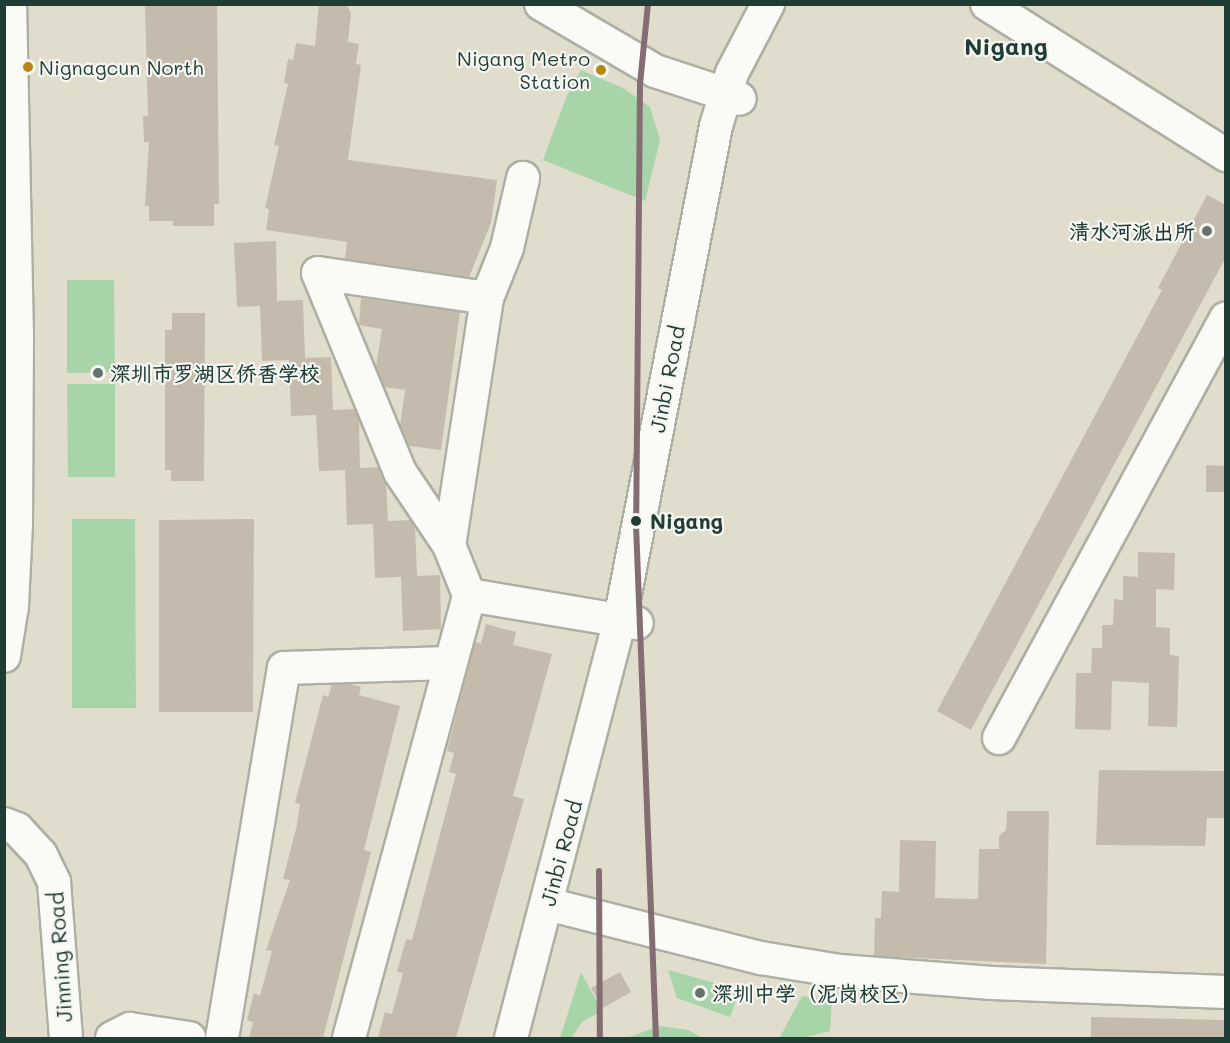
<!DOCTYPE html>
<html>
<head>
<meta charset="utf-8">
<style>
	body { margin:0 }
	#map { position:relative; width:1230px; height:1043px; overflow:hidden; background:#e1ddcc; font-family:Mali,"LXGW WenKai TC",sans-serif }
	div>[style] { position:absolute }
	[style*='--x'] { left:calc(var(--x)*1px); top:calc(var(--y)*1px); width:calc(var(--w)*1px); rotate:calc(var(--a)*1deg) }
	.green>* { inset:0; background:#a8d4aa }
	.building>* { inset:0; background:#c4bbac }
	.roads { filter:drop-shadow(2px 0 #aeafa3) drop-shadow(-2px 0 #aeafa3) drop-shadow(0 2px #aeafa3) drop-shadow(0 -2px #aeafa3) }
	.minor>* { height:32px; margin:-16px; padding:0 16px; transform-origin:16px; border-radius:16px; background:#fafaf7 }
	.metro-1>* { height:6px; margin:-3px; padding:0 3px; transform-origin:3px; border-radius:3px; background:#846e74 }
	.dots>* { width:16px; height:16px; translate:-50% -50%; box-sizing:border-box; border:3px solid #f6f6f2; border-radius:50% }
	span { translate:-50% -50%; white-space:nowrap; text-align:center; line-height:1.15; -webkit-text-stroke:4.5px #f6f6f2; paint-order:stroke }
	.bus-label { font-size:20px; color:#1f3d34 }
	.right { translate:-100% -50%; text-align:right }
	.left { translate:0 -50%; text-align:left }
	.poi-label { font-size:21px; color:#1f3d34; font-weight:700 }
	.street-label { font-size:21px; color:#1f3d34 }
	.stop-label { font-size:21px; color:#1f3d34; font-weight:700 }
	.quarter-label { font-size:24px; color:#1f3d34; font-weight:700 }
	.frame { position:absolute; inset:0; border:6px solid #1f3d34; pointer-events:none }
</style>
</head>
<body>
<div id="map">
	<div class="green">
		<i style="clip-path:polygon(581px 70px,623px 88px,650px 107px,660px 140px,645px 201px,543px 160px,567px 95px)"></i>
		<i style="clip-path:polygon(67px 280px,114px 280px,115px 372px,67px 373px)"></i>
		<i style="clip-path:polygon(67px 384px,115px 384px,115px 477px,68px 477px)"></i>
		<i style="clip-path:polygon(72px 519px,135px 519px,136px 708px,72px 708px)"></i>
		<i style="clip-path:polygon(668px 970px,740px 990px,730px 1017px,677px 998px)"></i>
		<i style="clip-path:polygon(581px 972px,602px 1011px,583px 1021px,571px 1038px,560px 1038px)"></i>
		<i style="clip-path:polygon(802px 996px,832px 1000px,830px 1031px,803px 1038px,780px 1037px)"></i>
		<i style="clip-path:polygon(660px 1026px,688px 1030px,703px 1038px,626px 1038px)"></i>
	</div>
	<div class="building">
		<i style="clip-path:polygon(145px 4px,217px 4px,219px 204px,214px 204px,214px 226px,173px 226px,173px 221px,149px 221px,149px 206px,145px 206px,149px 142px,144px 142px,143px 116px,148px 116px)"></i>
		<i style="clip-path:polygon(319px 4px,346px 4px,351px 13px,348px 42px,359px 44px,356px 64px,361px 65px,348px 160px,497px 180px,491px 223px,469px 277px,345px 259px,347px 242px,266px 230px,269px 209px,265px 208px,279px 146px,274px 145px,288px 84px,284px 83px,288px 59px,293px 60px,296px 43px,315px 46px)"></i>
		<i style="clip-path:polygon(1207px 195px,1226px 205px,1226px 257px,971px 730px,937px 711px,1162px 290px,1158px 288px)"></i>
		<i style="clip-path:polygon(276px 241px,277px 301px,303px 300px,305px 358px,331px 357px,333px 410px,354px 409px,359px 419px,360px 468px,378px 467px,386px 484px,388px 521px,411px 520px,415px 527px,417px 576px,440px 575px,441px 629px,403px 631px,401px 577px,375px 578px,373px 524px,347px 525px,345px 470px,319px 471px,316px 415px,291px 416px,289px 360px,262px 361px,260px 306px,237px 307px,234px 243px)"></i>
		<i style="clip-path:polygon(361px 298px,460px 312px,441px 450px,409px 446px,400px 425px,405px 390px,384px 387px,376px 367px,382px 329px,359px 325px)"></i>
		<i style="clip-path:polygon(172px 313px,205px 313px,204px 481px,171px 481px,171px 470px,165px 470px,165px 330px,172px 330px)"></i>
		<i style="clip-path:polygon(1206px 465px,1226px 466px,1226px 492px,1206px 492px)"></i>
		<i style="clip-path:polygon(254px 519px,253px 712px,159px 712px,159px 520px)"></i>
		<i style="clip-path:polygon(1138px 552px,1175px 553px,1174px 590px,1156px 589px,1156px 627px,1170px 628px,1170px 655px,1179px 656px,1177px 727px,1148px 726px,1149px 683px,1112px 681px,1111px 730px,1075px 729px,1076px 673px,1091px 673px,1092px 648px,1102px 648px,1102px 625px,1113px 625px,1114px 599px,1123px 600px,1123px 576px,1138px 577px)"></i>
		<i style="clip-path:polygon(486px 624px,516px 632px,513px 645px,552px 654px,513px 796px,524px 799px,456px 1038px,378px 1038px,385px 1012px,392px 1014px,403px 973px,397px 972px,406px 939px,412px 940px,456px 774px,449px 772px,454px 753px,447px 751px,475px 642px,481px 644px)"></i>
		<i style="clip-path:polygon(351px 684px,361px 687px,359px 695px,400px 706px,364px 850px,371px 852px,323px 1038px,249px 1038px,253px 1022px,247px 1020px,254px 993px,260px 996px,272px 951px,266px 950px,290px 880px,283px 879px,297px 825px,300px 804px,295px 803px,323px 695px,328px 697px,332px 685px)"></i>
		<i style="clip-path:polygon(1099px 770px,1226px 771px,1226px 818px,1207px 818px,1205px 846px,1096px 845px)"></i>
		<i style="clip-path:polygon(1007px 811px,1049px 811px,1046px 964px,874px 956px,875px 918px,881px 918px,882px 891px,899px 892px,900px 840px,936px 841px,935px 898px,978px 899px,979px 849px,999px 849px,999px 836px,1006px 830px)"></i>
		<i style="clip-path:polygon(620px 972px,631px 992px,603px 1008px,591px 988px)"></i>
		<i style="clip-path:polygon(1091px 1017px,1226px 1020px,1226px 1038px,1091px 1038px)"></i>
	</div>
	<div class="roads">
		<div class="minor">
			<i style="--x:541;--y:4;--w:132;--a:30.4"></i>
			<i style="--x:655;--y:71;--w:89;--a:18.2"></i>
			<i style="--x:987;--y:4;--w:283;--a:32.3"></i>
			<i style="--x:487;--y:298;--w:54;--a:-68.2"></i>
			<i style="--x:507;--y:248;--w:72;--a:-77.1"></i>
			<i style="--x:469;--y:595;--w:170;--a:9.5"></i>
			<i style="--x:4;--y:656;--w:51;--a:-80.9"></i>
			<i style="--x:12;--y:606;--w:82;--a:-87.2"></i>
			<i style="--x:16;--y:524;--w:188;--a:-89.7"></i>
			<i style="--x:17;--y:336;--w:332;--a:-91.2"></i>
			<i style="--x:999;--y:738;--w:477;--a:-61.6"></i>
			<i style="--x:4;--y:824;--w:14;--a:21"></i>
			<i style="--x:17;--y:829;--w:35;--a:47"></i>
			<i style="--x:41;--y:855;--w:30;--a:64"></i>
			<i style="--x:54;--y:882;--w:156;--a:85.6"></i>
			<i style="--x:547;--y:904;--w:221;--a:14.2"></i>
			<i style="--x:761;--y:958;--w:80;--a:9.3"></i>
			<i style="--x:840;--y:971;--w:152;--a:4.5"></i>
			<i style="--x:992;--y:983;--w:234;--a:2.2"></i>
			<i style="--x:112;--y:1038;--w:20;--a:-27"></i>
			<i style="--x:130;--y:1029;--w:60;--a:8.7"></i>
			<i style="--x:222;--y:1038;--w:375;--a:-80.5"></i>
			<i style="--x:284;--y:668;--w:166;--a:-1.7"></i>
			<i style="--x:349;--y:1038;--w:459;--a:-74.8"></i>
			<i style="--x:469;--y:595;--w:54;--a:-111.8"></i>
			<i style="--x:449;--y:545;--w:88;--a:-123.9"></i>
			<i style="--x:400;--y:472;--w:215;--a:-112.4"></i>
			<i style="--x:318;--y:273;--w:171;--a:8.4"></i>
			<i style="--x:487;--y:298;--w:250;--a:98.7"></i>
			<i style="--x:511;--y:1038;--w:432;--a:-75.4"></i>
			<i style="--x:620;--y:620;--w:503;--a:-79"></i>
			<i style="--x:716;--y:126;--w:55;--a:-73.2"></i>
			<i style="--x:732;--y:73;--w:78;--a:-62.4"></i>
		</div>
	</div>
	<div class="metro-1">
		<i style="--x:648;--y:4;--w:80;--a:95.7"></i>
		<i style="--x:640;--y:84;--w:441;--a:90.5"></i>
		<i style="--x:636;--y:525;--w:513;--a:87.77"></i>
		<i style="--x:599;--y:871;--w:167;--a:89.7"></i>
	</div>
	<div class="dots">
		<i style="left:28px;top:67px;background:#b68610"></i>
		<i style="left:601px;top:70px;background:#b68610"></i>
		<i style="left:1207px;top:231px;background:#637569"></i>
		<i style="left:98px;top:373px;background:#637569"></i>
		<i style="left:636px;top:521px;background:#1f3d34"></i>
		<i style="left:700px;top:993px;background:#637569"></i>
	</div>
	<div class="bus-label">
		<span class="right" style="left:590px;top:70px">Nigang Metro<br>Station</span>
		<span class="left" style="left:39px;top:67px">Nignagcun North</span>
	</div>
	<div class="poi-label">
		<span class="right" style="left:1195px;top:231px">清水河派出所</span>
		<span class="left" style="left:110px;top:373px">深圳市罗湖区侨香学校</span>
		<span class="left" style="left:712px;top:993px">深圳中学（泥岗校区）</span>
	</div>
	<div class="street-label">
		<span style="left:667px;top:379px;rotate:-79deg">Jinbi Road</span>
		<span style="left:561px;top:853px;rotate:-75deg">Jinbi Road</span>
		<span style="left:60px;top:957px;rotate:-94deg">Jinning Road</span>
	</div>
	<div class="stop-label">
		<span class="left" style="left:650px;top:521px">Nigang</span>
	</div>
	<div class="quarter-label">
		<span style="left:1006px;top:46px">Nigang</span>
	</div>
	<div class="frame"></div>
</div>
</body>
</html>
